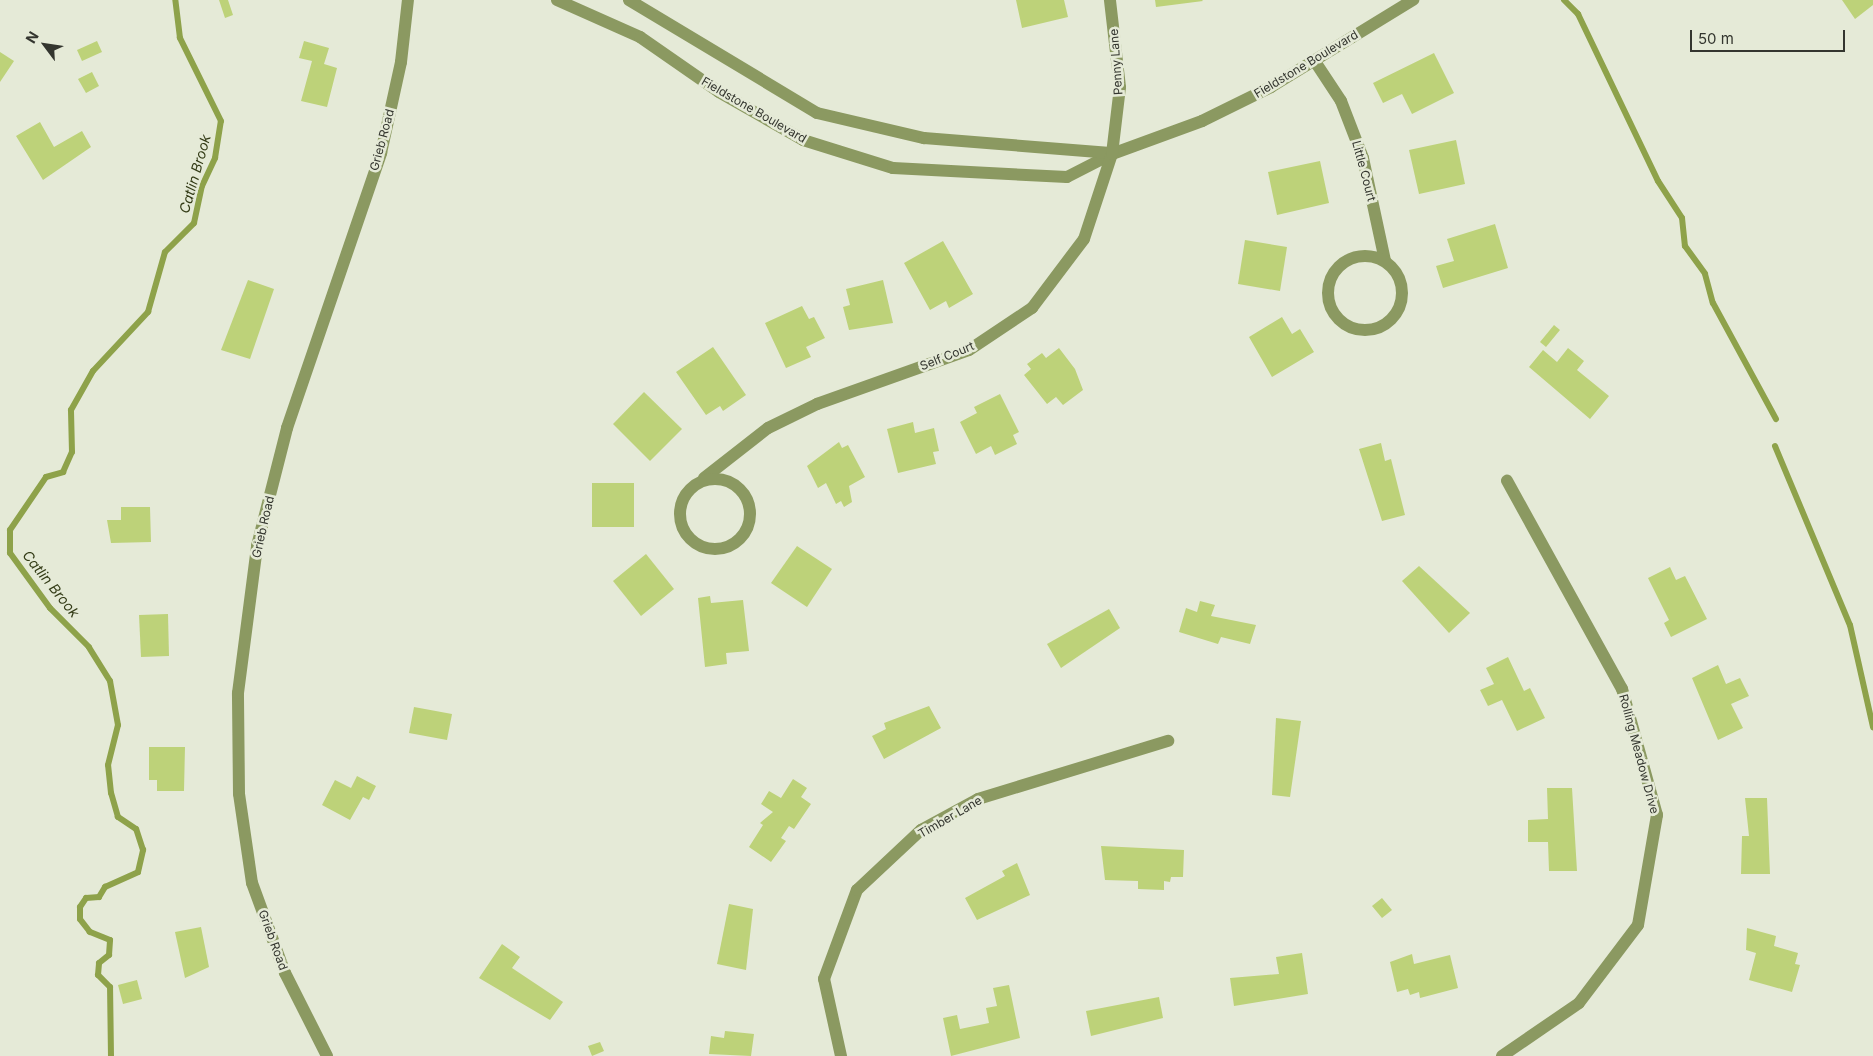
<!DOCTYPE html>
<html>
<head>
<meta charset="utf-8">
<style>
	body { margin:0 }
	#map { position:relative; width:1873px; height:1056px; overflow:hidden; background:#e5ead7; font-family:Inter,sans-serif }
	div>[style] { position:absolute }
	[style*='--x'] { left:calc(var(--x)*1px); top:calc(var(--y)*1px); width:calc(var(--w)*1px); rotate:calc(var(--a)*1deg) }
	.stream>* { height:6px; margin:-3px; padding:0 3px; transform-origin:3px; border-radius:3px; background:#8ea24a }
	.building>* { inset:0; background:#bdd279 }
	.minor>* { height:12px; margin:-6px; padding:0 6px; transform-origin:6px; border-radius:6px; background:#8b9961 }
	.minor>.ring { margin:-6px; padding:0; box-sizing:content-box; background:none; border:12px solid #8b9961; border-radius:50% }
	span { translate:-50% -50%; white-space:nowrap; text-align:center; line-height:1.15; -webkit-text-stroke:5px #e5ead7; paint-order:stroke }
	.street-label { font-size:12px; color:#34362f }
	.water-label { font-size:14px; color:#343c17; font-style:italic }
	.north { position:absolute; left:20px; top:20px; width:50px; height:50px; -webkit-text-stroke:4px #e5ead7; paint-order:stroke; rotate:301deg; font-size:14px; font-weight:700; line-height:20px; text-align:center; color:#34362f }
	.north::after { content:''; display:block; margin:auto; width:18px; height:22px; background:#34362f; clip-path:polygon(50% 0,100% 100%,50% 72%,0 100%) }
	.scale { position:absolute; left:1690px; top:30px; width:155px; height:22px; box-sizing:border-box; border:2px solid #34362f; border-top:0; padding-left:6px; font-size:15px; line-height:18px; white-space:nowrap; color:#34362f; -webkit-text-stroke:4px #e5ead7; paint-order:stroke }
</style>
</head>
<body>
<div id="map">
	<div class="stream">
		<i style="--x:1564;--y:0;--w:20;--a:45"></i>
		<i style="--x:1578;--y:14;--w:185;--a:64.4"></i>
		<i style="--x:1658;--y:181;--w:44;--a:57"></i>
		<i style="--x:1682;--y:218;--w:28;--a:84"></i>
		<i style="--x:1685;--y:246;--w:34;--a:54"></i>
		<i style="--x:1705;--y:274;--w:30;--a:75"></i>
		<i style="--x:1713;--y:303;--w:132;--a:61.5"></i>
		<i style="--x:1775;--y:446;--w:194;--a:67.3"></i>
		<i style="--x:1850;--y:625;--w:105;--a:77.3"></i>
		<i style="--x:111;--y:1056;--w:69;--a:-90.8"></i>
		<i style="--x:110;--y:987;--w:17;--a:-135"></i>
		<i style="--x:98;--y:975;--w:12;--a:-85"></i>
		<i style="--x:99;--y:963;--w:13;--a:-39"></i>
		<i style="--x:109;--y:955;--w:15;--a:-86"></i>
		<i style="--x:110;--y:940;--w:22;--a:-158"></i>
		<i style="--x:90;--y:932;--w:16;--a:-128"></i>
		<i style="--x:80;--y:919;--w:12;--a:-90"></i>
		<i style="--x:80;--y:907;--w:11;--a:-56"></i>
		<i style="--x:86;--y:898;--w:13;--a:-4"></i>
		<i style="--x:99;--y:897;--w:12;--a:-59"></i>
		<i style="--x:105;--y:887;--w:36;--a:-24"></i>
		<i style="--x:138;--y:872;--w:23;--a:-77"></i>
		<i style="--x:143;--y:850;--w:22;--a:-108"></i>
		<i style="--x:136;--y:829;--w:22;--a:-146"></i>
		<i style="--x:118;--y:817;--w:25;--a:-106"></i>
		<i style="--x:111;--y:793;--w:28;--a:-96"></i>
		<i style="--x:108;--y:765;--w:41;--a:-76"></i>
		<i style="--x:118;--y:725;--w:45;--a:-100.3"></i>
		<i style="--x:110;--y:681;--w:40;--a:-122"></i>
		<i style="--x:89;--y:647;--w:55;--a:-135"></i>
		<i style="--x:50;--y:608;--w:68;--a:-126"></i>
		<i style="--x:10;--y:553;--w:23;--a:-90"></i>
		<i style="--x:10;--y:530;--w:64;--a:-55.8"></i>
		<i style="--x:46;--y:477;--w:18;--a:-16"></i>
		<i style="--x:63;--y:472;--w:22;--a:-66"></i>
		<i style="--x:72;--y:452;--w:42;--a:-91.4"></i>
		<i style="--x:71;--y:410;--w:45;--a:-60.6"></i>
		<i style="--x:93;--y:371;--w:81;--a:-47"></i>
		<i style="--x:148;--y:312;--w:62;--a:-74.2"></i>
		<i style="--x:165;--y:252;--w:41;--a:-45"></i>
		<i style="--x:194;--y:223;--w:38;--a:-78"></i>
		<i style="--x:202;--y:186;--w:31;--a:-65"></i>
		<i style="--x:215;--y:158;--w:37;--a:-81"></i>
		<i style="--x:221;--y:121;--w:93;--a:-116.3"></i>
		<i style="--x:180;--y:38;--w:38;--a:-97"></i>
	</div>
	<div class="building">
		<i style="clip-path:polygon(219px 0,228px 0,233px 15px,225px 18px)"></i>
		<i style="clip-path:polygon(1016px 0,1064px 0,1068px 17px,1022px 28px)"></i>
		<i style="clip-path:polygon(1155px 0,1202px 0,1203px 1px,1156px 7px)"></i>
		<i style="clip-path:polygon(1842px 0,1873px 0,1873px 5px,1855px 19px)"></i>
		<i style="clip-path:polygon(97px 41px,102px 52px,82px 61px,77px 50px)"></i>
		<i style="clip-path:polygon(304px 41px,329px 48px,324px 64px,337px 68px,327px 107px,301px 101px,312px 61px,299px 58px)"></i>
		<i style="clip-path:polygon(0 52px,14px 61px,0 82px)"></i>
		<i style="clip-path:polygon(1434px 53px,1454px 93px,1412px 114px,1402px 94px,1383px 103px,1373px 83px)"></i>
		<i style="clip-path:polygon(92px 72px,99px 86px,86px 93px,78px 79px)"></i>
		<i style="clip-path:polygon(40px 122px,54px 147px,82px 131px,91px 147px,43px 180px,16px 136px)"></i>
		<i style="clip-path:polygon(1456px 140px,1465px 184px,1419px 194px,1409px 150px)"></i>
		<i style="clip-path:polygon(1320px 161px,1329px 203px,1277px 215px,1268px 172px)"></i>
		<i style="clip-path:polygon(1495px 224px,1508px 268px,1443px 288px,1436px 266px,1454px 261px,1447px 239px)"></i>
		<i style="clip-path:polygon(1245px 240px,1287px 247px,1280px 291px,1238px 284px)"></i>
		<i style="clip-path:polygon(943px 241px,973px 294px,949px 308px,946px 301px,930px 310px,904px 263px)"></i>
		<i style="clip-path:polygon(248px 280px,274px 289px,250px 359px,221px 350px)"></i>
		<i style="clip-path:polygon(883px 280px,893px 323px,849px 330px,843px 307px,850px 305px,846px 289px)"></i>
		<i style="clip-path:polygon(802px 306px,809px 319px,814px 317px,825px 338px,806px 347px,811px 357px,786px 368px,765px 323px)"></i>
		<i style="clip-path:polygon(1282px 317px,1292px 334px,1300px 329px,1314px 352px,1272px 377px,1249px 337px)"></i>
		<i style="clip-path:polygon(1554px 325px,1560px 330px,1546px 347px,1540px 342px)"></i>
		<i style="clip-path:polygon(713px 347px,746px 395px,723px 411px,720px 406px,706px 415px,676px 372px)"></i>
		<i style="clip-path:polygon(1059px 348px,1075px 369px,1083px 390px,1063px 405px,1056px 397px,1047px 404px,1024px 375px,1031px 369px,1027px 364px,1042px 353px,1046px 358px)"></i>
		<i style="clip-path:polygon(1568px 348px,1584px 361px,1577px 370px,1609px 396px,1590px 419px,1529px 367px,1543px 350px,1557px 362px)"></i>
		<i style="clip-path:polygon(644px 392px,682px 429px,650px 461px,613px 424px)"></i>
		<i style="clip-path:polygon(1000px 394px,1019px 432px,1013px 435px,1017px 444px,995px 455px,991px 446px,976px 454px,960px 422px,977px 413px,974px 407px)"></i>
		<i style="clip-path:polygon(913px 422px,915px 433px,934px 428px,939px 451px,933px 452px,936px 464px,898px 473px,887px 429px)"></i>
		<i style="clip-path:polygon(839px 442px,842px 448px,848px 445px,865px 477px,849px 486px,852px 502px,844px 507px,841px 501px,836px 504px,826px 483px,818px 488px,807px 466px)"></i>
		<i style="clip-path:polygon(1381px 443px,1385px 461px,1391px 459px,1405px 515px,1382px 521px,1359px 449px)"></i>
		<i style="clip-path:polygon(592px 483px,634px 483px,634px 527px,592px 527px)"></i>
		<i style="clip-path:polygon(121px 507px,150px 507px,151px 542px,111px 543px,107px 520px,121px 520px)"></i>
		<i style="clip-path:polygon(797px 546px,832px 569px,807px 607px,771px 583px)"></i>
		<i style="clip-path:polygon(646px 554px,674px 589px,641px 616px,613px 581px)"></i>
		<i style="clip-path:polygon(1419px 566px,1470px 613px,1449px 633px,1402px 581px)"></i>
		<i style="clip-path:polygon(1670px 567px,1676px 580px,1685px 576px,1707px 619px,1671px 637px,1664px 623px,1669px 620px,1648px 578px)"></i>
		<i style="clip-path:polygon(710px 596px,711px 603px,743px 600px,749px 651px,726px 653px,727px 664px,705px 667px,698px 598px)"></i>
		<i style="clip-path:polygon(1200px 601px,1215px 605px,1211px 616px,1256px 625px,1250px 644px,1221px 637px,1218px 644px,1179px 632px,1186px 608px,1197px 612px)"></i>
		<i style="clip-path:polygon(1109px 609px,1120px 628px,1061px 668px,1047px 644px)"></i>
		<i style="clip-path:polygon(168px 614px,169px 656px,141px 657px,139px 615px)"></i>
		<i style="clip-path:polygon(1508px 657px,1524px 691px,1530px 688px,1545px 718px,1517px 731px,1502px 700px,1488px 706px,1480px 690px,1494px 684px,1486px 668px)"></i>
		<i style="clip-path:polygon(1718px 665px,1726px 684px,1740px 678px,1749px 696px,1731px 704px,1743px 728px,1718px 740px,1692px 678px)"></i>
		<i style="clip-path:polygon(929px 706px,941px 728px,884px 759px,872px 736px,886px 729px,884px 723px)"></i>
		<i style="clip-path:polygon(414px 707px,452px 714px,447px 740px,409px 733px)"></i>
		<i style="clip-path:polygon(1276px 718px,1301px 721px,1290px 797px,1272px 795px)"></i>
		<i style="clip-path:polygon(149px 747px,185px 747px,184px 791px,157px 791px,157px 780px,149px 780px)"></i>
		<i style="clip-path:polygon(357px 776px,376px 786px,369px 800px,363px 797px,350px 820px,322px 805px,335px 780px,351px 788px)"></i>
		<i style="clip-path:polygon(793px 779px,807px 788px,801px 797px,811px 804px,794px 829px,789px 826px,781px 838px,786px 841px,771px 862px,749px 847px,763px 825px,760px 823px,773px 812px,761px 804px,769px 791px,781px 798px)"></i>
		<i style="clip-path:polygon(1547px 788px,1572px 788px,1577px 871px,1549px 871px,1548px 842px,1528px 842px,1528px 820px,1548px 819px)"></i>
		<i style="clip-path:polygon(1745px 798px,1767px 798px,1770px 874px,1741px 874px,1742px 836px,1749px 836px)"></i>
		<i style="clip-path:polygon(1101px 846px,1184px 850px,1183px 877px,1171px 877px,1170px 882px,1164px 881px,1164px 890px,1138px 889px,1138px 881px,1105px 880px)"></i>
		<i style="clip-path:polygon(1017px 863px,1030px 895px,977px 920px,965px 898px,1005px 876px,1002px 871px)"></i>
		<i style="clip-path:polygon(1382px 898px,1392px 910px,1382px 918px,1372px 906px)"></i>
		<i style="clip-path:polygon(729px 904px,753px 909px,746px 970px,717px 964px)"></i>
		<i style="clip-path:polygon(201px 927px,209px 967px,185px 978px,175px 932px)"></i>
		<i style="clip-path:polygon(1747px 928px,1776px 936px,1774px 946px,1798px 953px,1795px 964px,1800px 965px,1792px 992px,1749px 980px,1756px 953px,1746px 950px)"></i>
		<i style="clip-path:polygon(502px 944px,520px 957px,512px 968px,563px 1002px,550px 1020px,479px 978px)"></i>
		<i style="clip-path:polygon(1302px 953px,1308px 994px,1234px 1006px,1230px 978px,1279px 974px,1276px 957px)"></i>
		<i style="clip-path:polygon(1412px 954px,1414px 964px,1450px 955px,1458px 988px,1420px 998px,1419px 992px,1410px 995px,1408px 989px,1397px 992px,1390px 962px)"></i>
		<i style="clip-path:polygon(137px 980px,142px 999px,123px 1004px,118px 985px)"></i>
		<i style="clip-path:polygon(1009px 985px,1020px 1038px,951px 1056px,943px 1018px,957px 1015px,960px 1029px,989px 1023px,986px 1008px,997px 1006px,993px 988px)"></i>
		<i style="clip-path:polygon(1159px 997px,1163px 1018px,1091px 1036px,1086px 1011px)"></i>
		<i style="clip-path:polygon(725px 1031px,754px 1034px,751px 1056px,709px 1054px,711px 1036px,724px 1038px)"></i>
		<i style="clip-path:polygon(600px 1042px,604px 1051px,592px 1056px,588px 1046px)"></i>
	</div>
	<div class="minor">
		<i style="--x:557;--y:0;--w:91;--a:24"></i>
		<i style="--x:640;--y:37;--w:96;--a:34.8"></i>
		<i style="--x:719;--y:92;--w:97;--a:29.7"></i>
		<i style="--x:803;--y:140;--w:94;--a:17.3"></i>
		<i style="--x:893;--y:168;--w:174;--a:3"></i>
		<i style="--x:1067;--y:177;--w:51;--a:-27.1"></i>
		<i style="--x:1112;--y:154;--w:96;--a:-20.1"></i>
		<i style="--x:1202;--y:121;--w:77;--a:-26.2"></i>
		<i style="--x:1271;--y:87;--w:167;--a:-31.5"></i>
		<i style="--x:629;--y:0;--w:219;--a:31"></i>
		<i style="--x:817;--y:113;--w:110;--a:13.2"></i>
		<i style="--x:924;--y:138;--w:187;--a:4.6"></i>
		<i style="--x:1314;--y:60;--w:49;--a:56.6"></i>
		<i style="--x:1341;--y:101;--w:61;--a:68.9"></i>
		<i style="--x:1363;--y:158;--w:105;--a:77.9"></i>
		<i class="ring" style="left:1328px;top:256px;width:62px;height:62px"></i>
		<i style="--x:704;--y:478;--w:81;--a:-38"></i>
		<i style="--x:768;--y:428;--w:55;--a:-26.1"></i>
		<i style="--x:817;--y:404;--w:161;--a:-19.6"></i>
		<i style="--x:969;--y:350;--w:76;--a:-33.7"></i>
		<i style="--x:1032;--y:308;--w:86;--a:-53"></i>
		<i style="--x:1084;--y:239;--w:89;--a:-71.8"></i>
		<i style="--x:1112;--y:154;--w:67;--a:-83.2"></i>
		<i style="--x:1120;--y:87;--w:88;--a:-96.6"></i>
		<i class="ring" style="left:680px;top:479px;width:58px;height:58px"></i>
		<i style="--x:327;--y:1056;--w:93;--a:-116.8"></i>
		<i style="--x:285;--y:973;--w:96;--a:-110.1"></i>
		<i style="--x:252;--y:883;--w:90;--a:-98.3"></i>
		<i style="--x:239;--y:794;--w:101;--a:-90.6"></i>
		<i style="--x:238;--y:693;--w:148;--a:-82.6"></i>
		<i style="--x:257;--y:546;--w:122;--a:-75.7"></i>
		<i style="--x:287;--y:428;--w:291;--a:-71.1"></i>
		<i style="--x:381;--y:153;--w:93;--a:-77.6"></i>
		<i style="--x:401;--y:62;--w:62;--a:-83.6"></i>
		<i style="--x:841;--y:1056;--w:79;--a:-102.4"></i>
		<i style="--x:824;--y:979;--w:95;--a:-69.7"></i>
		<i style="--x:857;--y:890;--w:88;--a:-43.2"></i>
		<i style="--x:921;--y:830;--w:65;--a:-28.5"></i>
		<i style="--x:978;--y:799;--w:199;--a:-17"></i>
		<i style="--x:1502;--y:1056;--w:93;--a:-34.5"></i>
		<i style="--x:1579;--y:1003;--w:98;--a:-52.9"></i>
		<i style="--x:1638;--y:925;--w:112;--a:-80.2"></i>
		<i style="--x:1657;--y:815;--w:131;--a:-105.5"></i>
		<i style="--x:1622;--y:689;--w:238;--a:-118.9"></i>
	</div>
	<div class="street-label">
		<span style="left:1116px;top:62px;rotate:-94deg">Penny Lane</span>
		<span style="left:1306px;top:64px;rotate:-31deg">Fieldstone Boulevard</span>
		<span style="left:754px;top:110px;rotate:30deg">Fieldstone Boulevard</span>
		<span style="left:382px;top:140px;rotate:-75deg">Grieb Road</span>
		<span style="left:1364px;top:171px;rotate:75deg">Little Court</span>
		<span style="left:947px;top:356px;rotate:-22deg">Self Court</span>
		<span style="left:263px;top:527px;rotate:-77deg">Grieb Road</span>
		<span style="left:1639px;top:754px;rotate:75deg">Rolling Meadow Drive</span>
		<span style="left:950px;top:817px;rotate:-30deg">Timber Lane</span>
		<span style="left:273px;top:940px;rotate:70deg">Grieb Road</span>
	</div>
	<div class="water-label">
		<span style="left:195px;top:174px;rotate:-74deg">Catlin Brook</span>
		<span style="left:51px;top:584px;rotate:51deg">Catlin Brook</span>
	</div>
	<div class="north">N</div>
	<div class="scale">50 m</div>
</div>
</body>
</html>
